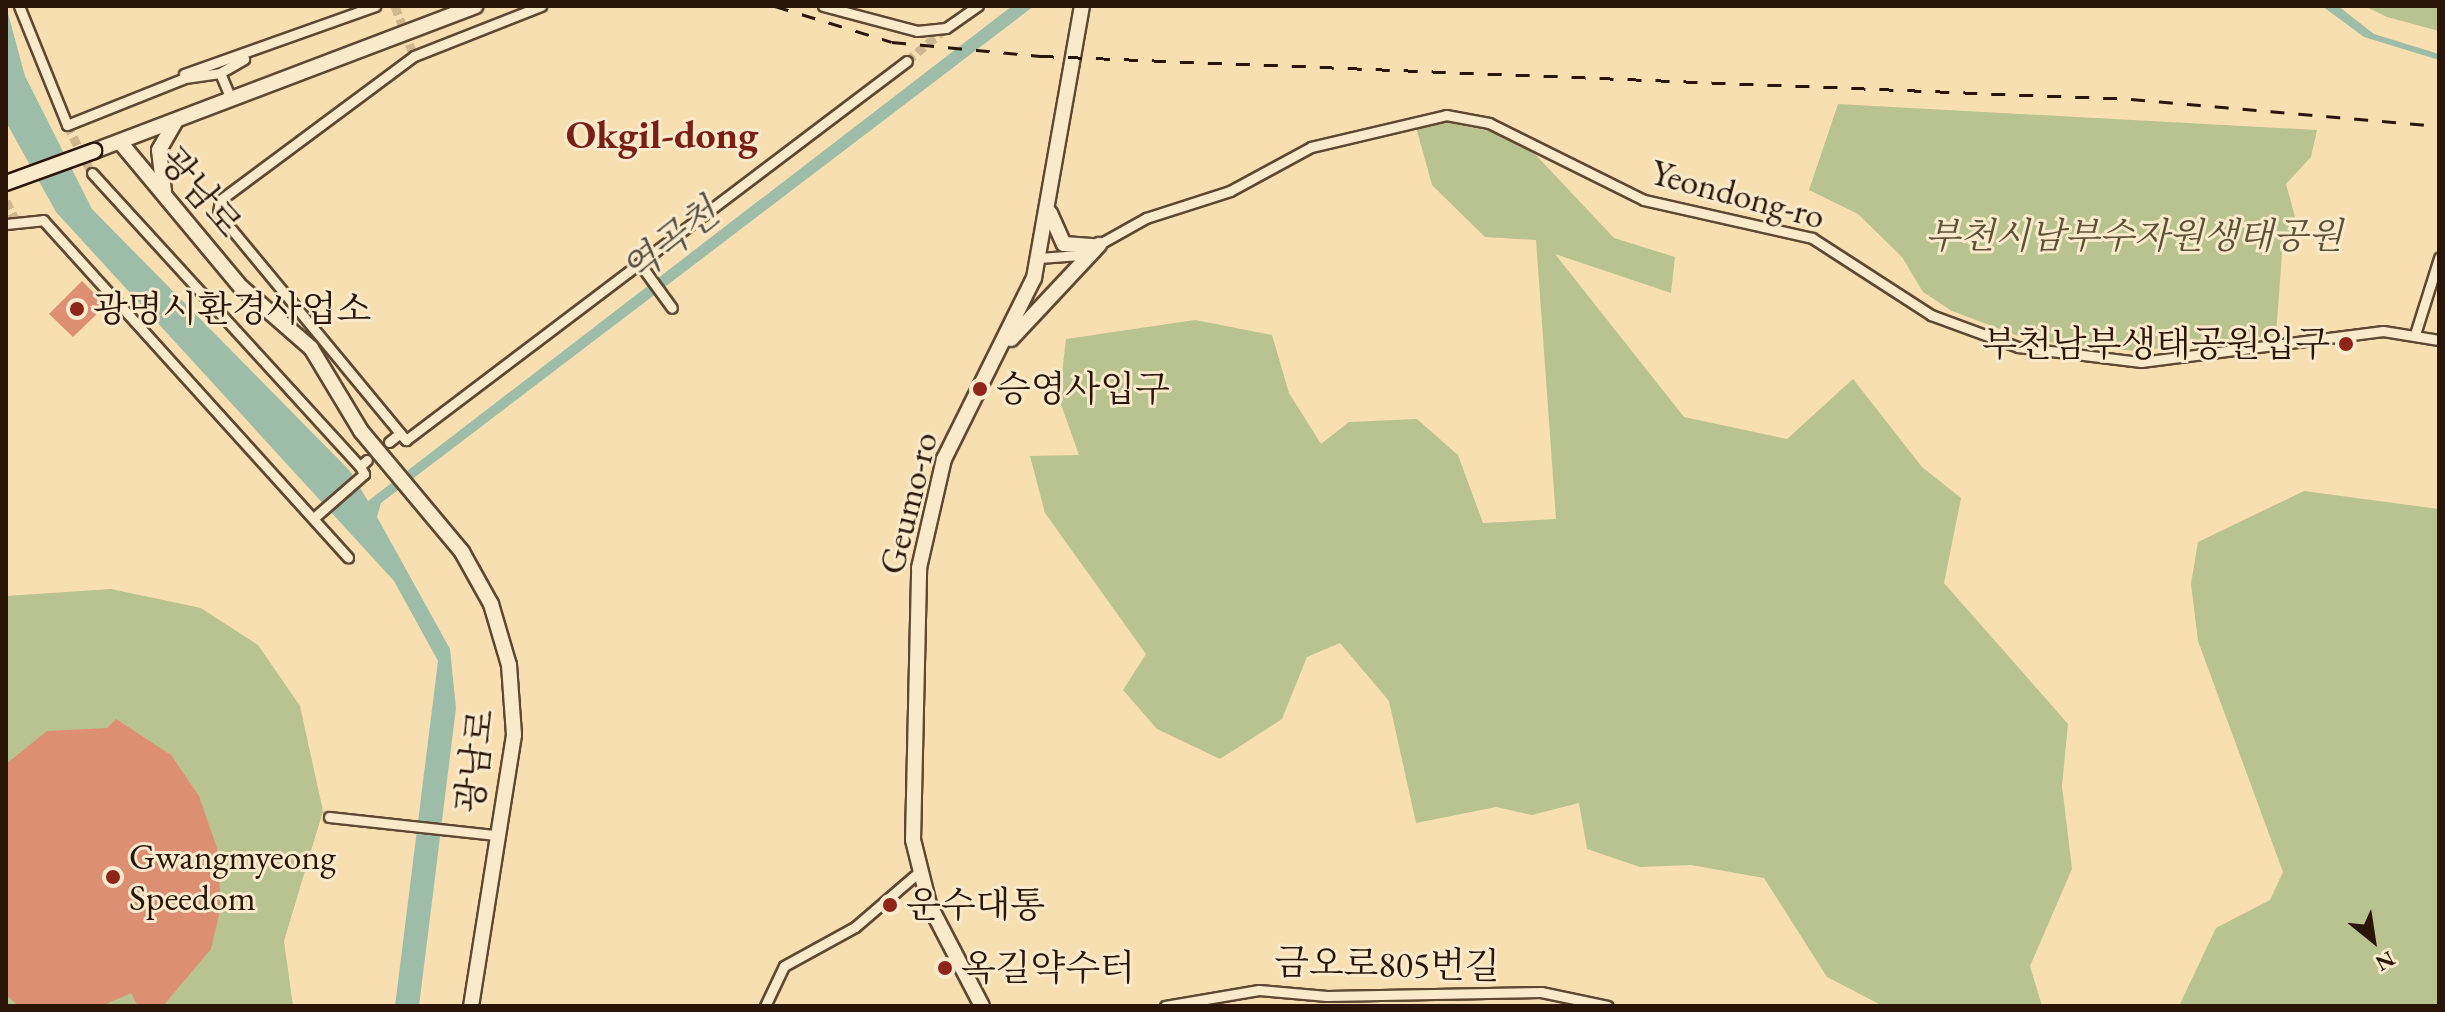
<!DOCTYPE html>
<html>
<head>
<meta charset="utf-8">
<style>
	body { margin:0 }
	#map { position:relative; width:2445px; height:1012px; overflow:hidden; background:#f8dfb1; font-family:"EB Garamond","Noto Serif KR",serif }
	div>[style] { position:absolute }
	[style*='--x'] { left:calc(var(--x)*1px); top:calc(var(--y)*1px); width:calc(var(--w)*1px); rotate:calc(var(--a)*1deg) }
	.green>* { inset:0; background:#b9c38f }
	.water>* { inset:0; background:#9ebda8 }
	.building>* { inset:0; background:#dd8f73 }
	.street-tunnel>* { height:9px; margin-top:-4.5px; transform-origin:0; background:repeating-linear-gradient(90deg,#cfb78f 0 9px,transparent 0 13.5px) }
	.roads { filter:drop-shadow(2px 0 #5e4832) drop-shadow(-2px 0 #5e4832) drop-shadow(0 2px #5e4832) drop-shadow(0 -2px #5e4832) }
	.street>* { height:9px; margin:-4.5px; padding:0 4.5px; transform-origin:4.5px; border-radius:4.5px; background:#faeacc }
	.secondary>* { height:14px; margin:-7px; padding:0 7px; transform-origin:7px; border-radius:7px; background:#faeacc }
	.rail>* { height:3px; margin-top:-1.5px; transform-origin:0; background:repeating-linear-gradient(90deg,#2a1508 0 14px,transparent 0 28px) }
	.bridges { filter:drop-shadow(2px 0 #2a1508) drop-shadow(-2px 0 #2a1508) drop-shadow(0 2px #2a1508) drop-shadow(0 -2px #2a1508) }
	.secondary-bridge>* { height:14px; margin:-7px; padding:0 7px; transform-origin:7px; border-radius:7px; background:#faeacc }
	.dots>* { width:22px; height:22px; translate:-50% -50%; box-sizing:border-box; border:4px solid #faeacc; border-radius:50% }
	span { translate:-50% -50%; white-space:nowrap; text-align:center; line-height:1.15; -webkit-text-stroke:6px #faeacc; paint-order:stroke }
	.street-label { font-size:36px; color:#2a1508 }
	.park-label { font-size:36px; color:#5c5237; font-style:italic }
	.poi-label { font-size:36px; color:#2a1508 }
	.left { translate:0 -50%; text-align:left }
	.right { translate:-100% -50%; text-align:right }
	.water-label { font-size:38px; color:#535040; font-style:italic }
	.quarter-label { font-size:40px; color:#7a1f14; font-weight:700 }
	.frame { position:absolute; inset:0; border:8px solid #2a1508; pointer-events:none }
	.north { position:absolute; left:2333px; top:900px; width:80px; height:80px; -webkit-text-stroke:6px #faeacc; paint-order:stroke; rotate:150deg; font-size:22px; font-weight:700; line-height:32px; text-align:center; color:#2a1508 }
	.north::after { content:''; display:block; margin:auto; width:28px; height:36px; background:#2a1508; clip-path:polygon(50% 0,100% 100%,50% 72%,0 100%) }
</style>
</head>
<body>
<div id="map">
	<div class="green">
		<i style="clip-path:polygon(2364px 6px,2439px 6px,2439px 31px,2387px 17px)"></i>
		<i style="clip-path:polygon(1838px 104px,2317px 130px,2311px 157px,2286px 184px,2297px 224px,2283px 240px,2276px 335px,2135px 351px,2029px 340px,1952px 311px,1923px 292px,1902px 257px,1858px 214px,1809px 190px)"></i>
		<i style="clip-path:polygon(1444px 122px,1495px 132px,1534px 153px,1614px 238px,1675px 257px,1671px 293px,1555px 254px,1684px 417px,1787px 439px,1853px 379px,1922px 467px,1961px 498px,1944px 583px,2068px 724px,2062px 786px,2072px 869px,2030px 966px,2042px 1006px,1883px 1006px,1827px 977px,1764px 878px,1691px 865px,1640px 867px,1587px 849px,1579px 803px,1532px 815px,1496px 807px,1416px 823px,1389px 701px,1340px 643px,1307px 657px,1282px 719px,1220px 759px,1157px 729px,1123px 690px,1146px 654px,1045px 513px,1030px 456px,1079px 455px,1059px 399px,1066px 339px,1195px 320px,1272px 335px,1289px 393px,1321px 444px,1349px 422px,1417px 419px,1458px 455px,1483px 523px,1556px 519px,1536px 240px,1485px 237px,1432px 185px,1416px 127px)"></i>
		<i style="clip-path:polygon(2304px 491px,2439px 509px,2439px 1006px,2179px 1006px,2216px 928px,2270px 900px,2283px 872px,2198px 641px,2191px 584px,2198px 542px)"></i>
		<i style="clip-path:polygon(111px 589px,201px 608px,258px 645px,300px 706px,323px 811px,284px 941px,293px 1006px,6px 1006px,6px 596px)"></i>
	</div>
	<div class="water">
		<i style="clip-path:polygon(6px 6px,25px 76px,92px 209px,350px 471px,368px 501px,1012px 6px,1034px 6px,381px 503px,377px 517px,450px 649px,456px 708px,419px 1006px,395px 1006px,438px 661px,394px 581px,56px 212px,6px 122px)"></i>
		<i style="clip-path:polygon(2322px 6px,2338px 6px,2374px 34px,2439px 54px,2439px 60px,2364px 37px)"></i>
	</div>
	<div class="building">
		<i style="clip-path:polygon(82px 281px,106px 305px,73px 337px,49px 314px)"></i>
		<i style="clip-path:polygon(116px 719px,171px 755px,199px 796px,217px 848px,221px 906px,211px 949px,163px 1006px,138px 1006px,131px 993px,102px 1006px,19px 1006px,6px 995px,6px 764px,47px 731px,107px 728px)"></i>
	</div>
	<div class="street-tunnel">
		<i style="--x:395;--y:6;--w:53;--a:69.2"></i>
		<i style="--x:907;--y:61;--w:51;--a:-40.2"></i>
		<i style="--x:67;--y:125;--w:54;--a:62.5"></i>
		<i style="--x:6;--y:201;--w:25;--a:63"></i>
	</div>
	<div class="roads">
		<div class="street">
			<i style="--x:19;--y:6;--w:128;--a:68"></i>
			<i style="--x:67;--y:125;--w:127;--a:-21.7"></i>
			<i style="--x:185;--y:78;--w:35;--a:-8"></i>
			<i style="--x:220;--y:73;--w:28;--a:67"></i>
			<i style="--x:541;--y:6;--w:136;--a:158.5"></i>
			<i style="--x:414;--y:56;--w:242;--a:143.4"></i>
			<i style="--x:220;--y:200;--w:13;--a:99"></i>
			<i style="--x:218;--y:213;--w:295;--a:50.4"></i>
			<i style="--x:406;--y:440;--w:628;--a:-37.11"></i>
			<i style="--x:823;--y:6;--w:97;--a:14.9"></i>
			<i style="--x:917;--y:31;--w:29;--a:-6"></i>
			<i style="--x:946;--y:28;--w:39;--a:-35"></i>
			<i style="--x:220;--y:73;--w:28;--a:-30"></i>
			<i style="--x:184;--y:74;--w:203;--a:-19.6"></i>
			<i style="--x:92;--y:173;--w:397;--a:47.6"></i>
			<i style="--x:6;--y:224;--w:37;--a:-6"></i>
			<i style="--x:43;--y:220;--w:455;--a:47.9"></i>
			<i style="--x:1039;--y:258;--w:41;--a:-4.2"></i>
			<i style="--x:1080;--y:255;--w:76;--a:-29.3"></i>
			<i style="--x:1146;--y:218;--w:88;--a:-17.8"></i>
			<i style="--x:1230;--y:191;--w:92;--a:-28.5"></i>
			<i style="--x:1311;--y:147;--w:139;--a:-13.3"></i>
			<i style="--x:1446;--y:115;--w:44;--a:10.5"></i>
			<i style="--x:1489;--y:123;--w:173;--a:26.4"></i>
			<i style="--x:1644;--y:200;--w:172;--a:12.7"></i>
			<i style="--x:1812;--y:238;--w:142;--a:32.9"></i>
			<i style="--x:1931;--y:315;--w:93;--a:20.2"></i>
			<i style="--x:2018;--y:347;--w:124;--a:7"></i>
			<i style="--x:2141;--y:362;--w:244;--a:-7.3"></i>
			<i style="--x:2383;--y:331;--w:57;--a:9.1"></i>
			<i style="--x:640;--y:264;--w:54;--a:54"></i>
			<i style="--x:2416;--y:331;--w:77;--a:-72.5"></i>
			<i style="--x:389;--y:442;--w:14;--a:-39"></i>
			<i style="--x:316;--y:516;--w:64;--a:-41.2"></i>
			<i style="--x:364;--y:474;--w:9;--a:-117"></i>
			<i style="--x:360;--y:466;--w:9;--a:-41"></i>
			<i style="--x:329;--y:817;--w:168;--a:6.2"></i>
			<i style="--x:765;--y:1006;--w:44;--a:-64.6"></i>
			<i style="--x:784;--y:966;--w:81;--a:-28.8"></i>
			<i style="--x:855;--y:927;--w:84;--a:-40.7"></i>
			<i style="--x:1165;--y:1006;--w:95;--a:-9.7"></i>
			<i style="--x:1259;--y:990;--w:68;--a:5"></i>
			<i style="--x:1327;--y:996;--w:214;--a:-1.1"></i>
			<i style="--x:1541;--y:992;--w:68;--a:11.8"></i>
		</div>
		<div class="secondary">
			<i style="--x:120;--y:142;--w:189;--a:50.2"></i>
			<i style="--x:241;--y:287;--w:93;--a:41.1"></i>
			<i style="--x:311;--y:348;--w:97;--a:58.9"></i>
			<i style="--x:361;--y:431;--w:158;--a:50.1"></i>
			<i style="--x:462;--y:552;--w:60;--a:60.9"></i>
			<i style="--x:491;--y:604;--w:64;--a:73.6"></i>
			<i style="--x:509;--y:665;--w:70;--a:85.9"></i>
			<i style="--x:514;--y:735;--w:274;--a:99"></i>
			<i style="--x:94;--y:151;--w:408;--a:-20.8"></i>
			<i style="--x:164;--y:191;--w:41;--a:-97"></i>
			<i style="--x:159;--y:150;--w:32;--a:-60"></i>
			<i style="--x:1050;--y:213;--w:34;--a:66"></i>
			<i style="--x:1064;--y:244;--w:31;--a:4"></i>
			<i style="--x:1011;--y:339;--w:129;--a:-46.9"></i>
			<i style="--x:982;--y:1006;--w:115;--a:-117.5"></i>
			<i style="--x:929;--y:904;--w:66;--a:-104"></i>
			<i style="--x:913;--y:840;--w:272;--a:-88.7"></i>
			<i style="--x:919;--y:568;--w:112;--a:-77.1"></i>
			<i style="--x:944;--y:459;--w:202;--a:-63.6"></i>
			<i style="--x:1034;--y:278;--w:276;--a:-80"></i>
		</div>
	</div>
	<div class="rail">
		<i style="--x:775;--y:6;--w:122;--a:17.1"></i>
		<i style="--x:892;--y:42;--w:149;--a:5.4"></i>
		<i style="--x:1040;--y:56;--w:1092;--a:2.26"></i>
		<i style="--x:2131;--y:99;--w:309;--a:5"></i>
	</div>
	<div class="bridges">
		<div class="secondary-bridge">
			<i style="--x:6;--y:183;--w:94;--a:-20"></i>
		</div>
	</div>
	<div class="dots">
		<i style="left:77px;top:309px;background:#8f2418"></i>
		<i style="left:2346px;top:344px;background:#8f2418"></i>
		<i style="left:980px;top:389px;background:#8f2418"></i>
		<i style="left:113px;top:877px;background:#8f2418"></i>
		<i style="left:890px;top:905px;background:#8f2418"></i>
		<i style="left:945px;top:968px;background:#8f2418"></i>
	</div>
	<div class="street-label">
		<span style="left:201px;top:192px;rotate:50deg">광남로</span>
		<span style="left:1738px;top:194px;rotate:15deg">Yeondong-ro</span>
		<span style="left:908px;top:503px;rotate:-76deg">Geumo-ro</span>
		<span style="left:475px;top:761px;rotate:-83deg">광남로</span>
		<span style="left:1387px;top:964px;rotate:1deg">금오로805번길</span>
	</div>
	<div class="park-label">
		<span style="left:2134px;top:236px">부천시남부수자원생태공원</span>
	</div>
	<div class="poi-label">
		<span class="left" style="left:93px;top:309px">광명시환경사업소</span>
		<span class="right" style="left:2330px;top:344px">부천남부생태공원입구</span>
		<span class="left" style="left:996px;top:389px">승영사입구</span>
		<span class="left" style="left:129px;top:877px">Gwangmyeong<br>Speedom</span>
		<span class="left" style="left:906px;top:905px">운수대통</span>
		<span class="left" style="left:961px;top:968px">옥길약수터</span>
	</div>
	<div class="water-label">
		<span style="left:670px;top:241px;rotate:-38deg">역곡천</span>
	</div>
	<div class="quarter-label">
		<span style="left:662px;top:134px">Okgil-dong</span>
	</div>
	<div class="frame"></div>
	<div class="north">N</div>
</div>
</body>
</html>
